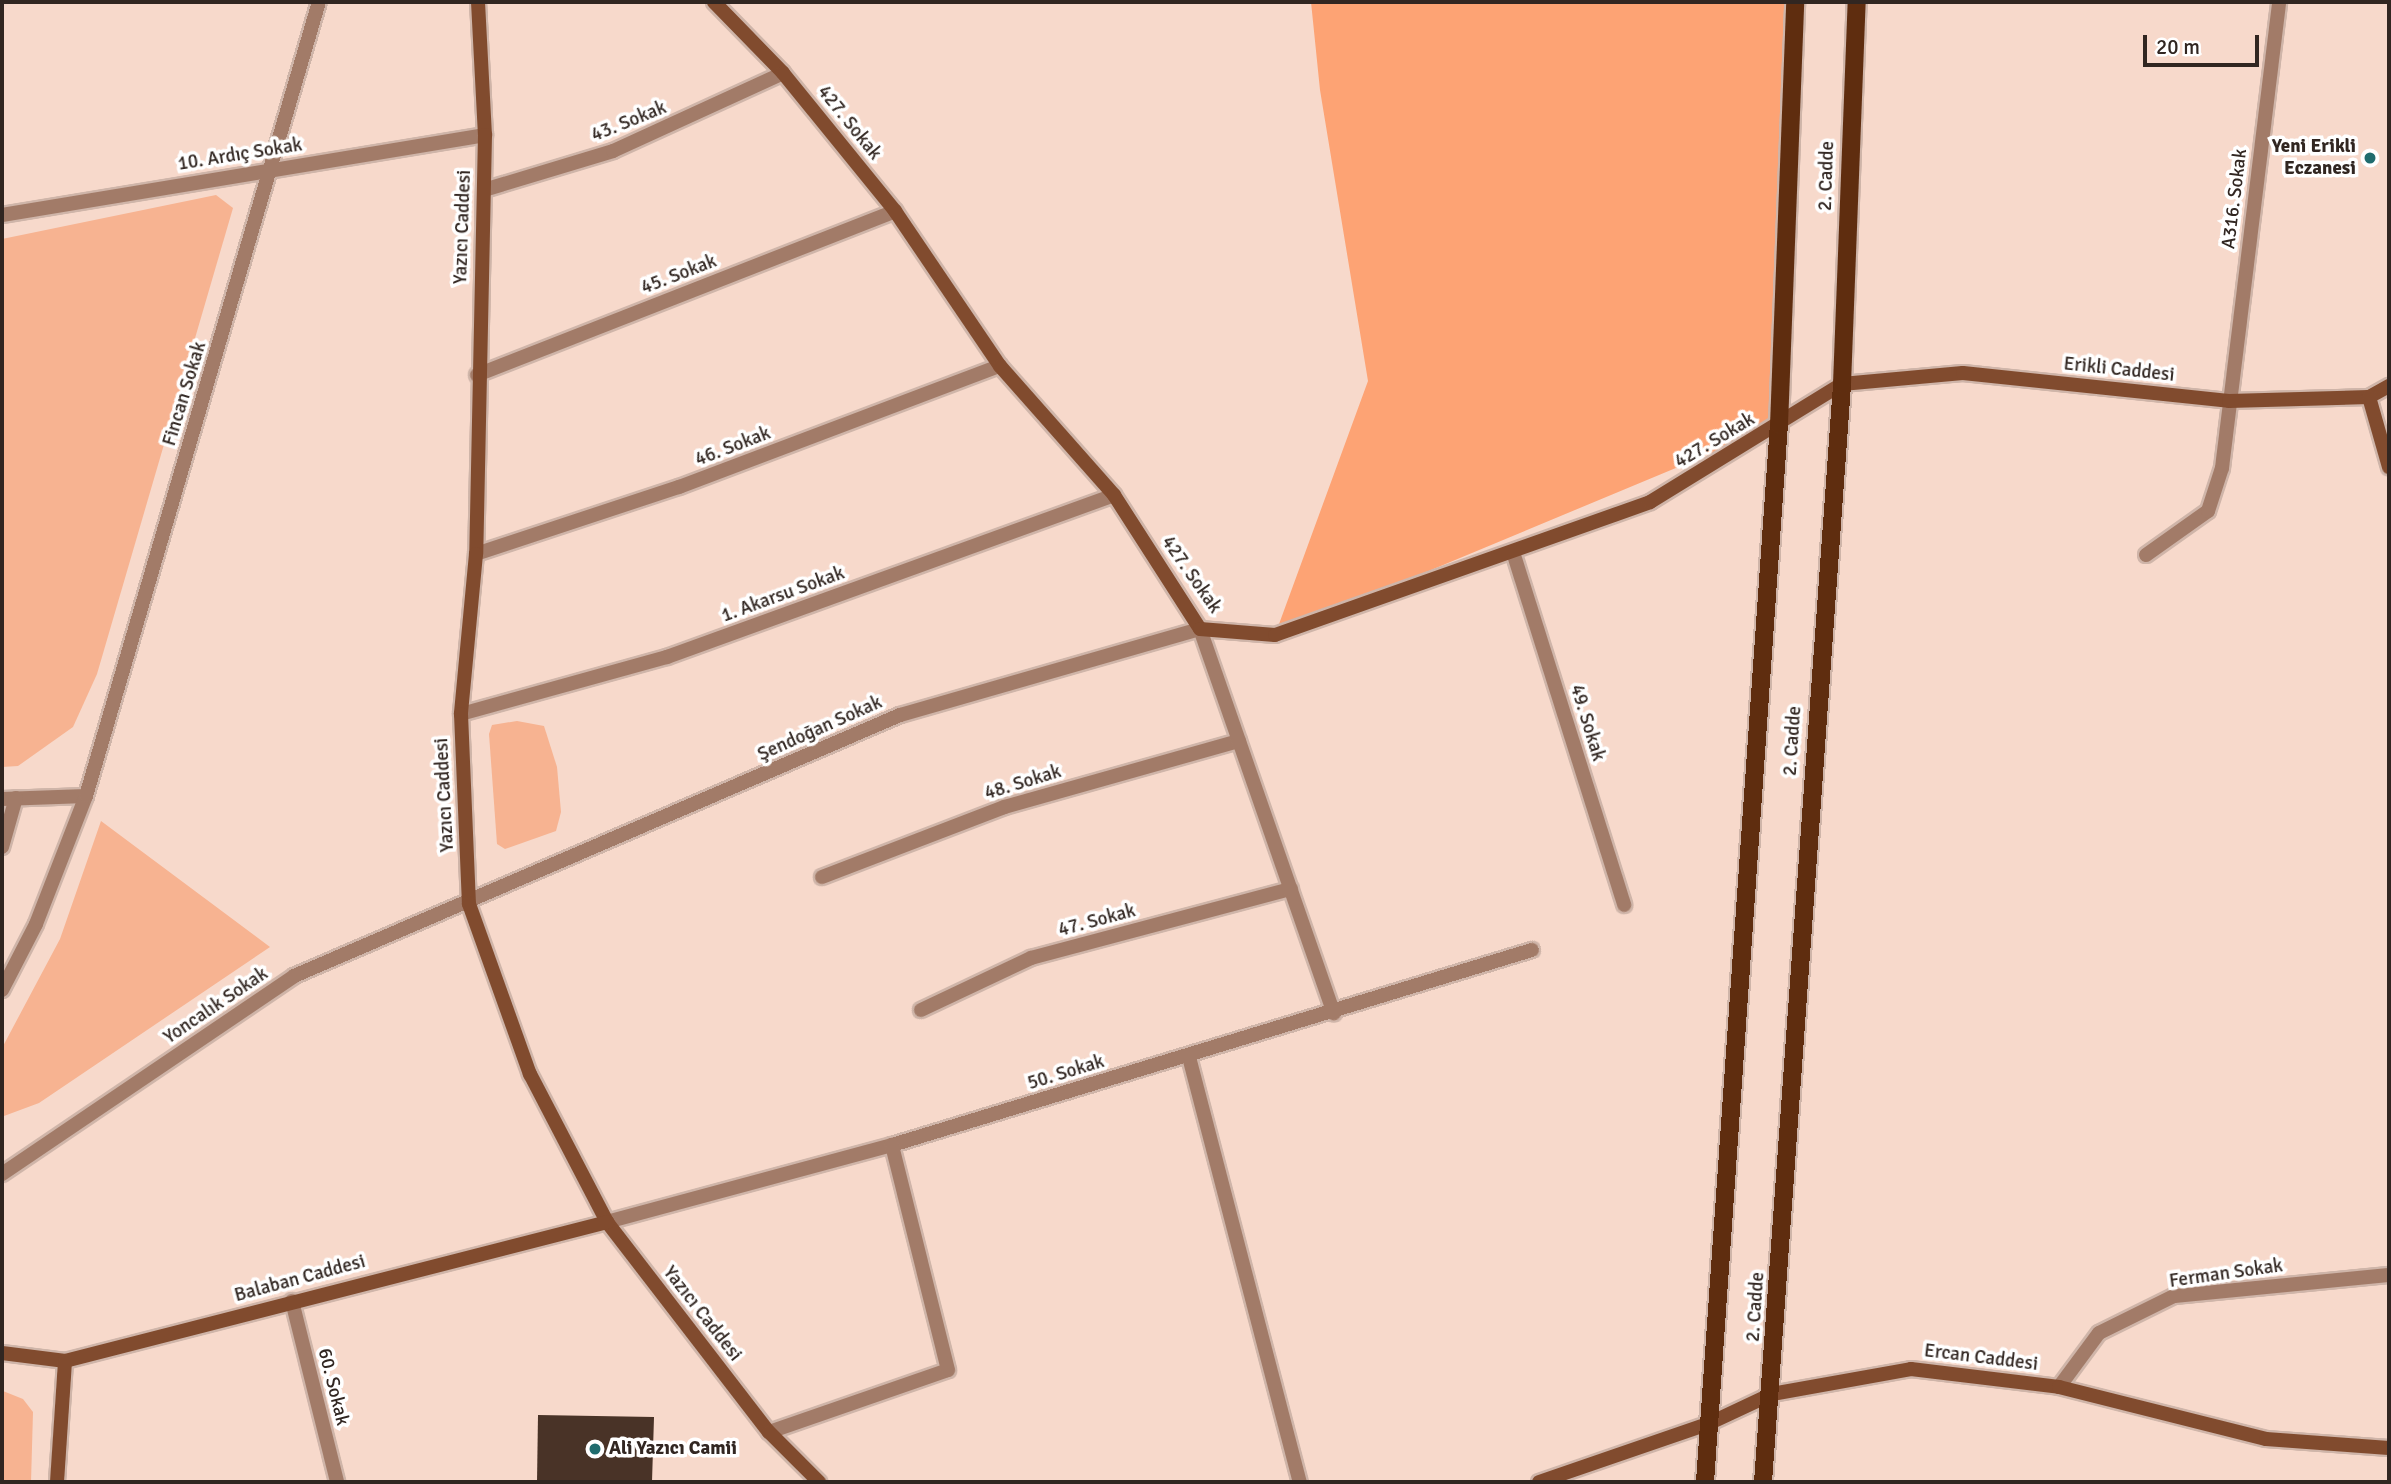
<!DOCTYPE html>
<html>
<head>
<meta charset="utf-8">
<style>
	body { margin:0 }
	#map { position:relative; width:2391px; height:1484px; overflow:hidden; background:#f7d9cb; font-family:Signika,sans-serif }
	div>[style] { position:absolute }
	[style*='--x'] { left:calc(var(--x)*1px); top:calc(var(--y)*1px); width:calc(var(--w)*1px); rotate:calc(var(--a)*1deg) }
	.green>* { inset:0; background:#f7b391 }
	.water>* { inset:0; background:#fda374 }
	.building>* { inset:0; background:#493327 }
	.roads { filter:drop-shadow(2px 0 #cfb5a9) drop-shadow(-2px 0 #cfb5a9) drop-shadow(0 2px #cfb5a9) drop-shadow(0 -2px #cfb5a9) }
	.street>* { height:14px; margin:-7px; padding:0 7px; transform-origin:7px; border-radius:7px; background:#a27b68 }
	.secondary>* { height:14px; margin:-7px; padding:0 7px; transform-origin:7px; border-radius:7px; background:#814b2e }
	.primary>* { height:18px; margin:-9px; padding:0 9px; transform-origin:9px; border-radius:9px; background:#5f2d0f }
	.dots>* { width:19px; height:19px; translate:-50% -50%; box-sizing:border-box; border:4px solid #fff; border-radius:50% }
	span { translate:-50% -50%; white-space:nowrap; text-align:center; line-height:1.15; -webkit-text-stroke:7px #fff; paint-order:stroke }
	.street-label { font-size:19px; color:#312621 }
	.poi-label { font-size:19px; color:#312621; font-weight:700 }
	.right { translate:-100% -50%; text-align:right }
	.left { translate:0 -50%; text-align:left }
	.frame { position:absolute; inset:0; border:4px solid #312621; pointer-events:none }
	.scale { position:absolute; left:2143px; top:35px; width:116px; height:32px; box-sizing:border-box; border:4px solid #312621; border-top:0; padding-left:9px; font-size:21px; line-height:24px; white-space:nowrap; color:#312621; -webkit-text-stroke:5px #fff; paint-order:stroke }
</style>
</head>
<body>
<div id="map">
	<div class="green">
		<i style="clip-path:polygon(216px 195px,233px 208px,97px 674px,73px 727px,18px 766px,2px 767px,2px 239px)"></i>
		<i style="clip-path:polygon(517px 721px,544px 726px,557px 767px,561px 812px,556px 831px,505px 849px,497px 844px,489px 734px,492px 725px)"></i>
		<i style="clip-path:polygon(101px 821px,270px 947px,39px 1103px,4px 1116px,2px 1048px,60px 939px)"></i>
		<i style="clip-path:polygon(3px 1391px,23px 1399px,33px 1412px,31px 1482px,2px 1482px)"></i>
	</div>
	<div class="water">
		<i style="clip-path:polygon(1311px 2px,1805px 2px,1779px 425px,1275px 635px,1368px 381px,1320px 90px)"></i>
	</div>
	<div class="building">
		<i style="clip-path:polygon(538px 1415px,654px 1417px,652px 1482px,537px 1482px)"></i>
	</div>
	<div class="roads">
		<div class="street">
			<i style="--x:484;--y:190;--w:135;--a:-16.8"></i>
			<i style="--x:613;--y:151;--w:187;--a:-24.6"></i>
			<i style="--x:2;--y:215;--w:490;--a:-9.4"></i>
			<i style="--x:477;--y:375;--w:449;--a:-21.4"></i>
			<i style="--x:1513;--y:552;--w:370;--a:72.5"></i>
			<i style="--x:476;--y:554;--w:214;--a:-18.3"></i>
			<i style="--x:679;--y:487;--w:343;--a:-20.7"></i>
			<i style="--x:2146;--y:555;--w:76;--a:-35.4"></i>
			<i style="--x:2208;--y:511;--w:45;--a:-72"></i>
			<i style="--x:2222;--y:468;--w:469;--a:-83"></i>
			<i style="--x:461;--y:714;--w:214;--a:-15.5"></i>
			<i style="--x:667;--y:657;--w:475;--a:-19.9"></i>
			<i style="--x:2;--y:799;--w:84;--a:-2"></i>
			<i style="--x:2;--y:847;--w:51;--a:-74.1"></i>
			<i style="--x:822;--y:877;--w:195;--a:-21"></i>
			<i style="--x:1004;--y:807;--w:244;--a:-15.7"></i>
			<i style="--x:2;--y:990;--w:74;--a:-62.7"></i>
			<i style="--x:36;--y:924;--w:137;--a:-68.7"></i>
			<i style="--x:86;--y:796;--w:827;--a:-73.65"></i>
			<i style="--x:921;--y:1010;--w:122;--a:-25.3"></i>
			<i style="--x:1031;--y:958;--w:269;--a:-14.9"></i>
			<i style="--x:1189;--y:1057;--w:439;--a:75.4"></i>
			<i style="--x:2;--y:1174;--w:353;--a:-34.1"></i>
			<i style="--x:294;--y:976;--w:660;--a:-23.3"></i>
			<i style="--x:900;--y:715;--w:312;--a:-16"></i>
			<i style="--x:1200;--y:629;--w:407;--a:70.8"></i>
			<i style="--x:607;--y:1222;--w:295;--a:-15.1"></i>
			<i style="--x:892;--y:1145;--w:669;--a:-16.95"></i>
			<i style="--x:292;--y:1301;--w:187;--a:76"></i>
			<i style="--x:2059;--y:1387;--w:67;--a:-53.5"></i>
			<i style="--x:2099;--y:1333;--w:84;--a:-26.3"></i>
			<i style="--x:2174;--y:1296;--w:216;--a:-5.6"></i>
			<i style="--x:769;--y:1432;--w:189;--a:-19.1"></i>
			<i style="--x:948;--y:1370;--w:232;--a:-104"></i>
		</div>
		<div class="secondary">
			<i style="--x:478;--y:2;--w:133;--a:87"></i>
			<i style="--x:485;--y:135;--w:419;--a:91.2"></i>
			<i style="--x:476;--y:554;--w:161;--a:95.4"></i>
			<i style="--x:461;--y:714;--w:190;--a:87.6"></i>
			<i style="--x:469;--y:904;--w:181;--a:70.3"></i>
			<i style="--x:530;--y:1074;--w:167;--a:62.5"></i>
			<i style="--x:607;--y:1222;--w:265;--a:52.4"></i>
			<i style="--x:769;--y:1432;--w:71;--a:45"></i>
			<i style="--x:714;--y:2;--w:99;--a:45.8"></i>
			<i style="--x:783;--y:73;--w:178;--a:50.9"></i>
			<i style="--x:895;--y:211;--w:187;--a:55.9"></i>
			<i style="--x:1000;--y:366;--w:172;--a:48.5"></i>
			<i style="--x:1114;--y:495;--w:159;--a:57.3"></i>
			<i style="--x:1200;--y:629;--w:75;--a:4.6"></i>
			<i style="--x:1275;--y:635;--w:398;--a:-19.5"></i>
			<i style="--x:1650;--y:502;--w:225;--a:-31.6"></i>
			<i style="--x:1842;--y:384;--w:121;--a:-5.2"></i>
			<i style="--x:1963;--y:373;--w:267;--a:6"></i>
			<i style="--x:2229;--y:401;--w:140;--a:-1.6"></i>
			<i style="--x:2369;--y:397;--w:23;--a:-29"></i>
			<i style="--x:2369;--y:397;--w:73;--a:74.1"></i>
			<i style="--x:2;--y:1353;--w:64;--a:7.2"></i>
			<i style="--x:65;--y:1361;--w:560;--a:-14.38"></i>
			<i style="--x:57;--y:1482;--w:121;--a:-86.2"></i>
			<i style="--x:1539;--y:1482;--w:181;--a:-19"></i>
			<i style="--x:1710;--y:1423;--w:68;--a:-25.1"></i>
			<i style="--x:1772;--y:1394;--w:141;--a:-10.2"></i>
			<i style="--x:1911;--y:1369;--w:149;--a:6.9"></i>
			<i style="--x:2059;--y:1387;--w:213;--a:14.1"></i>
			<i style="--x:2266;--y:1439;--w:123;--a:4.2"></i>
		</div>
		<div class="primary">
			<i style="--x:1705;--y:1482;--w:1060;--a:-86"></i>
			<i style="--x:1779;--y:425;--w:423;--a:-87.8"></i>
			<i style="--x:1763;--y:1482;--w:1101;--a:-85.88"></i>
			<i style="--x:1842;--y:384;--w:382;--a:-87.8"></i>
		</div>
	</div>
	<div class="dots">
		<i style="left:2370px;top:158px;background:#206c6e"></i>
		<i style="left:595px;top:1449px;background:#206c6e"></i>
	</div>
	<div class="street-label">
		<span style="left:629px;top:122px;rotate:-22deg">43. Sokak</span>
		<span style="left:849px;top:123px;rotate:51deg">427. Sokak</span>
		<span style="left:240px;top:155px;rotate:-9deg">10. Ardıç Sokak</span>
		<span style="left:1827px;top:176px;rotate:-88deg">2. Cadde</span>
		<span style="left:2235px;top:199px;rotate:-83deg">A316. Sokak</span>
		<span style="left:463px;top:227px;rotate:-88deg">Yazıcı Caddesi</span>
		<span style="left:679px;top:275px;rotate:-21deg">45. Sokak</span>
		<span style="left:2119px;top:370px;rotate:6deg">Erikli Caddesi</span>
		<span style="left:185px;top:394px;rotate:-73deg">Fincan Sokak</span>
		<span style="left:1715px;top:441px;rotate:-31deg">427. Sokak</span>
		<span style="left:733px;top:447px;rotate:-21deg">46. Sokak</span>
		<span style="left:1191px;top:575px;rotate:55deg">427. Sokak</span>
		<span style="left:783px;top:595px;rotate:-20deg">1. Akarsu Sokak</span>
		<span style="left:1587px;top:723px;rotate:73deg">49. Sokak</span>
		<span style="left:820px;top:729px;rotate:-24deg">Şendoğan Sokak</span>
		<span style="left:1793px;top:741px;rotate:-86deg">2. Cadde</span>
		<span style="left:1023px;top:783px;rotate:-17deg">48. Sokak</span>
		<span style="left:445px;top:795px;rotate:-93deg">Yazıcı Caddesi</span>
		<span style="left:1097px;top:921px;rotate:-15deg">47. Sokak</span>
		<span style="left:216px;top:1006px;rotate:-34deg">Yoncalık Sokak</span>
		<span style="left:1066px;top:1073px;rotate:-17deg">50. Sokak</span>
		<span style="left:2226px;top:1274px;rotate:-8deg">Ferman Sokak</span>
		<span style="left:300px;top:1279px;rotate:-15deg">Balaban Caddesi</span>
		<span style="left:1756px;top:1307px;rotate:-86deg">2. Cadde</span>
		<span style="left:702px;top:1314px;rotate:52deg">Yazıcı Caddesi</span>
		<span style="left:1981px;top:1358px;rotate:7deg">Ercan Caddesi</span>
		<span style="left:333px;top:1387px;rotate:76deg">60. Sokak</span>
	</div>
	<div class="poi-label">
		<span class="right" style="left:2356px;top:158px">Yeni Erikli<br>Eczanesi</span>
		<span class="left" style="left:609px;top:1449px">Ali Yazıcı Camii</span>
	</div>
	<div class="frame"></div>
	<div class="scale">20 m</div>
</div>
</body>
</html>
